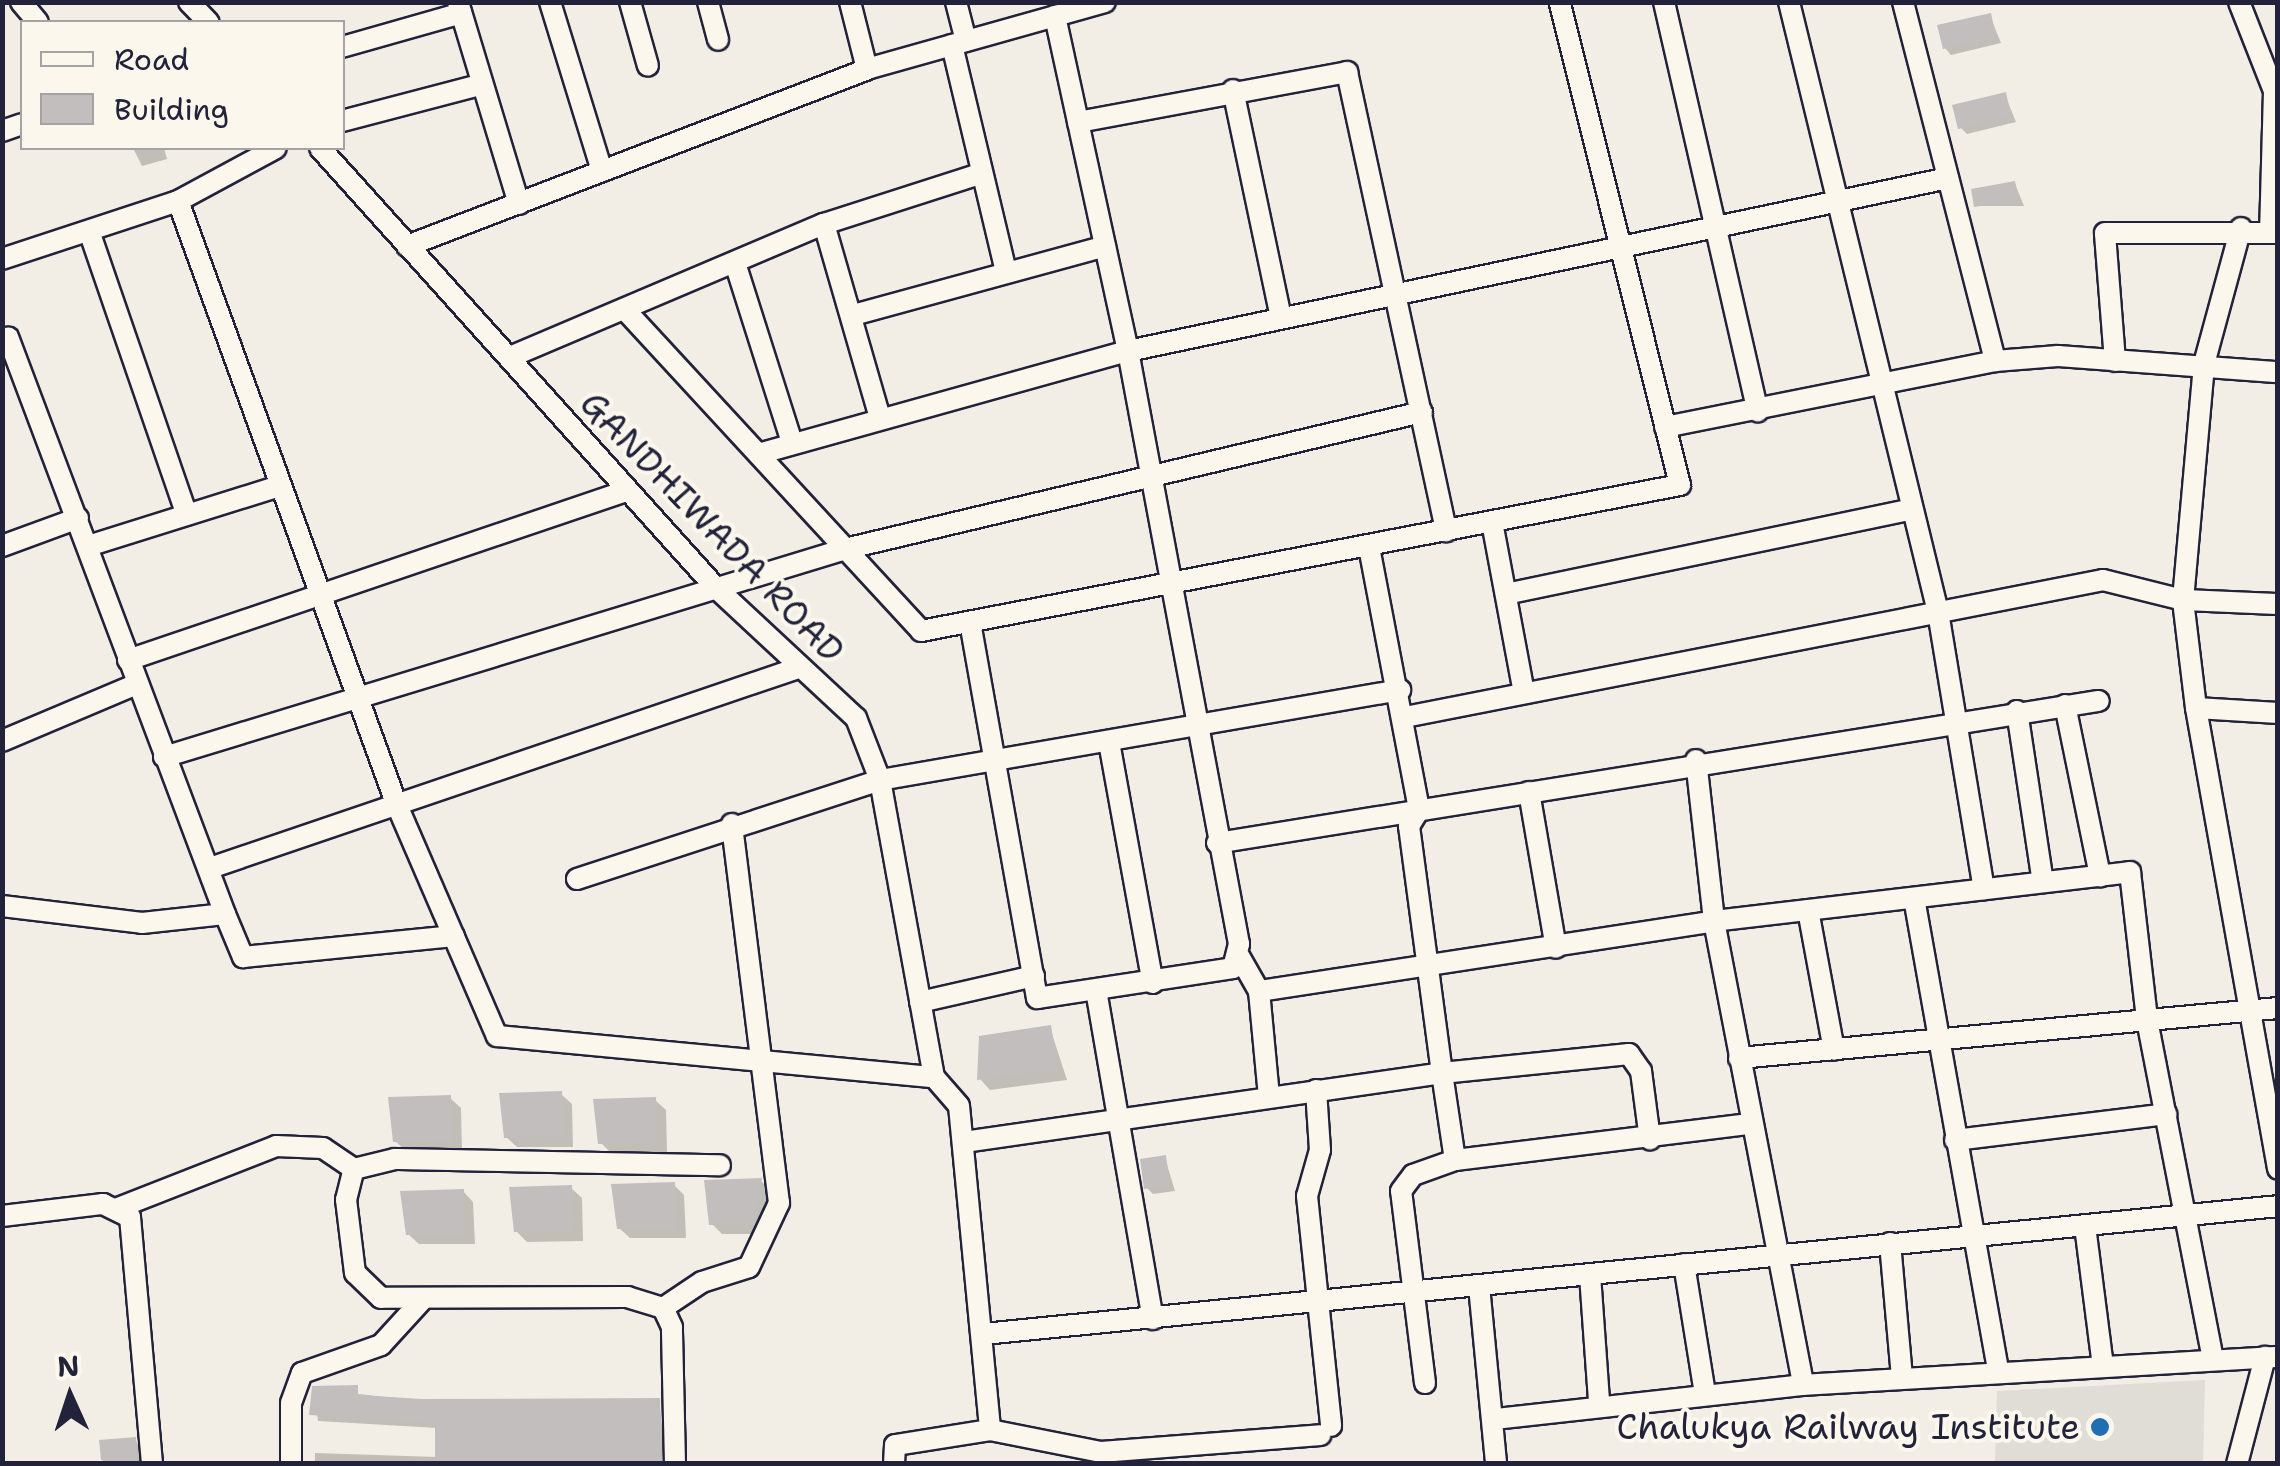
<!DOCTYPE html>
<html>
<head>
<meta charset="utf-8">
<style>
	body { margin:0 }
	#map { position:relative; width:2280px; height:1466px; overflow:hidden; background:#f2eee5; font-family:"Shantell Sans",sans-serif }
	div>[style] { position:absolute }
	[style*='--x'] { left:calc(var(--x)*1px); top:calc(var(--y)*1px); width:calc(var(--w)*1px); rotate:calc(var(--a)*1deg) }
	.built>* { inset:0; background:#e0dcd6 }
	.shadow>* { inset:0; background:#0003 }
	.building>* { inset:0; background:#c2bebe }
	.roads { filter:drop-shadow(2px 0 #22223b) drop-shadow(-2px 0 #22223b) drop-shadow(0 2px #22223b) drop-shadow(0 -2px #22223b) }
	.street>* { height:20px; margin:-10px; padding:0 10px; transform-origin:10px; border-radius:10px; background:#fbf7ec }
	.dots>* { width:28px; height:28px; translate:-50% -50%; box-sizing:border-box; border:5px solid #fbf7ec; border-radius:50% }
	span { translate:-50% -50%; white-space:nowrap; text-align:center; line-height:1.15; -webkit-text-stroke:8px #fbf7ec; paint-order:stroke }
	.street-label { font-size:35px; color:#22223b }
	.poi-label { font-size:35px; color:#22223b }
	.right { translate:-100% -50%; text-align:right }
	.frame { position:absolute; inset:0; border:5px solid #22223b; pointer-events:none }
	.legend { position:absolute; left:20px; top:20px; width:325px; height:130px; box-sizing:border-box; background:#fbf7ec; border:2px solid #a4a2a5; margin:0; padding:12px 18px; list-style:none; font-size:30px; color:#22223b }
	.legend li { display:flex; align-items:center; gap:20px; height:50px }
	.legend b { width:50px; border:2px solid #a4a2a5 }
	.north { position:absolute; left:20px; top:1346px; width:100px; height:100px; -webkit-text-stroke:8px #fbf7ec; paint-order:stroke; rotate:357deg; font-size:28px; font-weight:700; line-height:40px; text-align:center; color:#22223b }
	.north::after { content:''; display:block; margin:auto; width:35px; height:45px; background:#22223b; clip-path:polygon(50% 0,100% 100%,50% 72%,0 100%) }
</style>
</head>
<body>
<div id="map">
	<div class="built">
		<i style="clip-path:polygon(2205px 1380px,2203px 1463px,1995px 1463px,1997px 1391px)"></i>
	</div>
	<div class="shadow">
		<i style="clip-path:polygon(1990px 16px,2001px 43px,1951px 55px,1945px 48px)"></i>
		<i style="clip-path:polygon(2005px 95px,2016px 122px,1967px 134px,1960px 127px)"></i>
		<i style="clip-path:polygon(133px 148px,164px 148px,167px 159px,142px 166px)"></i>
		<i style="clip-path:polygon(2015px 184px,2024px 206px,1977px 206px)"></i>
		<i style="clip-path:polygon(1050px 1028px,1067px 1080px,990px 1090px,980px 1079px)"></i>
		<i style="clip-path:polygon(561px 1094px,572px 1104px,573px 1147px,517px 1147px,506px 1137px)"></i>
		<i style="clip-path:polygon(450px 1098px,461px 1108px,462px 1151px,406px 1151px,395px 1141px)"></i>
		<i style="clip-path:polygon(655px 1100px,666px 1110px,667px 1153px,611px 1153px,600px 1142px)"></i>
		<i style="clip-path:polygon(1165px 1158px,1175px 1191px,1153px 1194px,1147px 1188px)"></i>
		<i style="clip-path:polygon(761px 1181px,771px 1191px,764px 1234px,722px 1234px,711px 1223px)"></i>
		<i style="clip-path:polygon(674px 1185px,684px 1195px,686px 1238px,630px 1238px,619px 1228px)"></i>
		<i style="clip-path:polygon(571px 1188px,582px 1198px,583px 1241px,527px 1242px,516px 1231px)"></i>
		<i style="clip-path:polygon(463px 1191px,473px 1202px,475px 1244px,419px 1244px,408px 1234px)"></i>
		<i style="clip-path:polygon(314px 1389px,422px 1401px,659px 1400px,667px 1464px,315px 1464px,315px 1453px,438px 1457px,437px 1428px,318px 1421px)"></i>
		<i style="clip-path:polygon(135px 1439px,150px 1464px,103px 1464px,101px 1442px)"></i>
	</div>
	<div class="building">
		<i style="clip-path:polygon(1991px 13px,1996px 37px,1943px 49px,1937px 25px)"></i>
		<i style="clip-path:polygon(2006px 92px,2011px 116px,1958px 129px,1952px 105px)"></i>
		<i style="clip-path:polygon(2015px 181px,2019px 200px,1974px 207px,1971px 189px)"></i>
		<i style="clip-path:polygon(1051px 1025px,1058px 1070px,977px 1080px,979px 1036px)"></i>
		<i style="clip-path:polygon(562px 1091px,564px 1137px,504px 1138px,499px 1093px)"></i>
		<i style="clip-path:polygon(451px 1095px,452px 1141px,393px 1142px,388px 1097px)"></i>
		<i style="clip-path:polygon(656px 1097px,657px 1144px,598px 1144px,593px 1099px)"></i>
		<i style="clip-path:polygon(1166px 1155px,1170px 1186px,1144px 1189px,1140px 1159px)"></i>
		<i style="clip-path:polygon(762px 1178px,754px 1224px,709px 1225px,704px 1180px)"></i>
		<i style="clip-path:polygon(675px 1182px,676px 1229px,617px 1229px,611px 1184px)"></i>
		<i style="clip-path:polygon(572px 1185px,573px 1232px,514px 1232px,509px 1187px)"></i>
		<i style="clip-path:polygon(464px 1189px,465px 1235px,406px 1235px,400px 1191px)"></i>
		<i style="clip-path:polygon(358px 1385px,358px 1395px,422px 1399px,660px 1398px,661px 1464px,435px 1464px,435px 1423px,309px 1415px,312px 1386px)"></i>
		<i style="clip-path:polygon(136px 1437px,136px 1464px,101px 1460px,99px 1440px)"></i>
	</div>
	<div class="roads">
		<div class="street">
			<i style="--x:21;--y:2;--w:26;--a:50"></i>
			<i style="--x:189;--y:2;--w:28;--a:46"></i>
			<i style="--x:458;--y:2;--w:211;--a:73.2"></i>
			<i style="--x:550;--y:2;--w:177;--a:72.9"></i>
			<i style="--x:630;--y:2;--w:66;--a:74.3"></i>
			<i style="--x:708;--y:2;--w:39;--a:75"></i>
			<i style="--x:850;--y:2;--w:69;--a:75.8"></i>
			<i style="--x:956;--y:2;--w:40;--a:75.6"></i>
			<i style="--x:1664;--y:2;--w:420;--a:77.1"></i>
			<i style="--x:1789;--y:2;--w:628;--a:76.27"></i>
			<i style="--x:1938;--y:612;--w:281;--a:80.6"></i>
			<i style="--x:1903;--y:2;--w:371;--a:75.6"></i>
			<i style="--x:2239;--y:2;--w:96;--a:68.5"></i>
			<i style="--x:2274;--y:91;--w:141;--a:91.6"></i>
			<i style="--x:952;--y:45;--w:232;--a:76.6"></i>
			<i style="--x:342;--y:47;--w:124;--a:-15.9"></i>
			<i style="--x:1233;--y:90;--w:233;--a:78.1"></i>
			<i style="--x:342;--y:121;--w:142;--a:-14.7"></i>
			<i style="--x:1078;--y:122;--w:274;--a:-10.5"></i>
			<i style="--x:1347;--y:72;--w:470;--a:77.8"></i>
			<i style="--x:2;--y:131;--w:21;--a:-19"></i>
			<i style="--x:320;--y:148;--w:592;--a:48.01"></i>
			<i style="--x:716;--y:588;--w:191;--a:42.9"></i>
			<i style="--x:856;--y:718;--w:66;--a:68.8"></i>
			<i style="--x:880;--y:780;--w:302;--a:79.7"></i>
			<i style="--x:178;--y:201;--w:640;--a:70.09"></i>
			<i style="--x:396;--y:803;--w:254;--a:66.6"></i>
			<i style="--x:497;--y:1036;--w:439;--a:5.4"></i>
			<i style="--x:934;--y:1077;--w:38;--a:49"></i>
			<i style="--x:959;--y:1106;--w:325;--a:84.5"></i>
			<i style="--x:990;--y:1430;--w:96;--a:171"></i>
			<i style="--x:895;--y:1445;--w:19;--a:93"></i>
			<i style="--x:824;--y:224;--w:198;--a:73.9"></i>
			<i style="--x:89;--y:231;--w:300;--a:71"></i>
			<i style="--x:407;--y:246;--w:493;--a:-21"></i>
			<i style="--x:867;--y:69;--w:247;--a:-15.7"></i>
			<i style="--x:2;--y:259;--w:185;--a:-18.2"></i>
			<i style="--x:178;--y:201;--w:111;--a:-28.4"></i>
			<i style="--x:736;--y:266;--w:186;--a:72.4"></i>
			<i style="--x:627;--y:312;--w:434;--a:47.3"></i>
			<i style="--x:921;--y:631;--w:773;--a:-10.89"></i>
			<i style="--x:1680;--y:485;--w:498;--a:-104"></i>
			<i style="--x:857;--y:314;--w:257;--a:-15.3"></i>
			<i style="--x:510;--y:357;--w:341;--a:-23"></i>
			<i style="--x:824;--y:224;--w:164;--a:-17.8"></i>
			<i style="--x:2115;--y:361;--w:128;--a:-94.5"></i>
			<i style="--x:2105;--y:233;--w:173;--a:0"></i>
			<i style="--x:1665;--y:427;--w:337;--a:-11.3"></i>
			<i style="--x:1995;--y:361;--w:63;--a:-4.5"></i>
			<i style="--x:2058;--y:356;--w:221;--a:4.2"></i>
			<i style="--x:762;--y:453;--w:380;--a:-15.6"></i>
			<i style="--x:1128;--y:351;--w:838;--a:-11.91"></i>
			<i style="--x:1492;--y:522;--w:174;--a:79.4"></i>
			<i style="--x:2;--y:546;--w:81;--a:-20.2"></i>
			<i style="--x:88;--y:546;--w:201;--a:-17.4"></i>
			<i style="--x:1369;--y:547;--w:268;--a:79.2"></i>
			<i style="--x:1419;--y:810;--w:19;--a:122"></i>
			<i style="--x:1409;--y:826;--w:249;--a:82.4"></i>
			<i style="--x:1442;--y:1073;--w:188;--a:-5.8"></i>
			<i style="--x:1629;--y:1054;--w:21;--a:55"></i>
			<i style="--x:1641;--y:1071;--w:69;--a:82.5"></i>
			<i style="--x:1506;--y:594;--w:415;--a:-11.8"></i>
			<i style="--x:970;--y:622;--w:382;--a:79.9"></i>
			<i style="--x:1037;--y:998;--w:198;--a:-8.7"></i>
			<i style="--x:1233;--y:968;--w:25;--a:-76"></i>
			<i style="--x:1239;--y:944;--w:603;--a:-100.6"></i>
			<i style="--x:1128;--y:351;--w:343;--a:-102.3"></i>
			<i style="--x:128;--y:660;--w:526;--a:-18.75"></i>
			<i style="--x:2065;--y:705;--w:175;--a:78.4"></i>
			<i style="--x:2196;--y:708;--w:109;--a:-96.9"></i>
			<i style="--x:2183;--y:600;--w:237;--a:-84.9"></i>
			<i style="--x:2204;--y:364;--w:141;--a:-74.8"></i>
			<i style="--x:2017;--y:711;--w:173;--a:81.4"></i>
			<i style="--x:2278;--y:713;--w:82;--a:-176.5"></i>
			<i style="--x:2196;--y:708;--w:468;--a:79.9"></i>
			<i style="--x:1405;--y:717;--w:711;--a:-11.1"></i>
			<i style="--x:2103;--y:580;--w:82;--a:14"></i>
			<i style="--x:2183;--y:600;--w:95;--a:2.4"></i>
			<i style="--x:2;--y:741;--w:147;--a:-22.9"></i>
			<i style="--x:1109;--y:742;--w:245;--a:79.7"></i>
			<i style="--x:164;--y:757;--w:712;--a:-16.98"></i>
			<i style="--x:845;--y:549;--w:593;--a:-13.36"></i>
			<i style="--x:1696;--y:760;--w:162;--a:83.6"></i>
			<i style="--x:1714;--y:921;--w:472;--a:79.1"></i>
			<i style="--x:1529;--y:792;--w:158;--a:80.2"></i>
			<i style="--x:1217;--y:843;--w:893;--a:-9.15"></i>
			<i style="--x:213;--y:867;--w:615;--a:-18.79"></i>
			<i style="--x:577;--y:879;--w:319;--a:-18.1"></i>
			<i style="--x:880;--y:780;--w:528;--a:-9.82"></i>
			<i style="--x:1914;--y:898;--w:480;--a:79.9"></i>
			<i style="--x:2;--y:906;--w:141;--a:6.9"></i>
			<i style="--x:142;--y:923;--w:83;--a:-6.2"></i>
			<i style="--x:225;--y:914;--w:616;--a:-110.61"></i>
			<i style="--x:1808;--y:910;--w:142;--a:79.5"></i>
			<i style="--x:225;--y:914;--w:47;--a:67.3"></i>
			<i style="--x:243;--y:957;--w:212;--a:-5.7"></i>
			<i style="--x:1239;--y:956;--w:40;--a:60.3"></i>
			<i style="--x:1259;--y:991;--w:106;--a:84.6"></i>
			<i style="--x:1096;--y:990;--w:334;--a:80.2"></i>
			<i style="--x:1259;--y:991;--w:460;--a:-8.7"></i>
			<i style="--x:1714;--y:921;--w:419;--a:-6.7"></i>
			<i style="--x:2130;--y:872;--w:149;--a:83.4"></i>
			<i style="--x:2147;--y:1020;--w:346;--a:79"></i>
			<i style="--x:920;--y:1002;--w:117;--a:-12.8"></i>
			<i style="--x:1739;--y:1058;--w:541;--a:-5.3"></i>
			<i style="--x:1316;--y:1090;--w:60;--a:86.2"></i>
			<i style="--x:1320;--y:1150;--w:48;--a:105.8"></i>
			<i style="--x:1307;--y:1196;--w:231;--a:84"></i>
			<i style="--x:1955;--y:1140;--w:213;--a:-7"></i>
			<i style="--x:964;--y:1142;--w:483;--a:-8.2"></i>
			<i style="--x:1442;--y:1073;--w:88;--a:81.5"></i>
			<i style="--x:1455;--y:1160;--w:297;--a:-7"></i>
			<i style="--x:118;--y:1208;--w:170;--a:-21.4"></i>
			<i style="--x:276;--y:1146;--w:47;--a:2.4"></i>
			<i style="--x:323;--y:1148;--w:37;--a:34"></i>
			<i style="--x:2;--y:1216;--w:102;--a:-6.8"></i>
			<i style="--x:103;--y:1204;--w:30;--a:26"></i>
			<i style="--x:130;--y:1217;--w:248;--a:84.9"></i>
			<i style="--x:2085;--y:1226;--w:141;--a:82.7"></i>
			<i style="--x:1890;--y:1243;--w:136;--a:84.9"></i>
			<i style="--x:1684;--y:1264;--w:132;--a:80.8"></i>
			<i style="--x:1590;--y:1275;--w:127;--a:85.9"></i>
			<i style="--x:1479;--y:1286;--w:179;--a:84.5"></i>
			<i style="--x:663;--y:1308;--w:47;--a:-33.7"></i>
			<i style="--x:702;--y:1282;--w:49;--a:-17.7"></i>
			<i style="--x:749;--y:1267;--w:71;--a:-64.9"></i>
			<i style="--x:779;--y:1203;--w:382;--a:-97.1"></i>
			<i style="--x:983;--y:1334;--w:1301;--a:-5.64"></i>
			<i style="--x:1425;--y:1383;--w:193;--a:-97.1"></i>
			<i style="--x:1401;--y:1191;--w:20;--a:-53"></i>
			<i style="--x:1413;--y:1175;--w:45;--a:-19.7"></i>
			<i style="--x:1495;--y:1419;--w:310;--a:-6.3"></i>
			<i style="--x:1803;--y:1385;--w:476;--a:-3.4"></i>
			<i style="--x:990;--y:1430;--w:113;--a:11.2"></i>
			<i style="--x:1101;--y:1452;--w:220;--a:-4.4"></i>
			<i style="--x:291;--y:1464;--w:61;--a:-90"></i>
			<i style="--x:291;--y:1403;--w:32;--a:-70"></i>
			<i style="--x:302;--y:1373;--w:84;--a:-19.5"></i>
			<i style="--x:381;--y:1345;--w:62;--a:-47.6"></i>
			<i style="--x:675;--y:1464;--w:137;--a:-91.3"></i>
			<i style="--x:672;--y:1327;--w:21;--a:-115"></i>
			<i style="--x:663;--y:1308;--w:37;--a:-163"></i>
			<i style="--x:628;--y:1297;--w:247;--a:179.8"></i>
			<i style="--x:381;--y:1298;--w:36;--a:-136"></i>
			<i style="--x:355;--y:1273;--w:74;--a:-97"></i>
			<i style="--x:346;--y:1200;--w:32;--a:-76"></i>
			<i style="--x:354;--y:1169;--w:42;--a:-13.7"></i>
			<i style="--x:395;--y:1159;--w:325;--a:1.1"></i>
			<i style="--x:2237;--y:1464;--w:111;--a:-75.3"></i>
		</div>
	</div>
	<div class="dots">
		<i style="left:2100px;top:1427px;background:#1f6fb2"></i>
	</div>
	<div class="street-label">
		<span style="left:712px;top:527px;rotate:46deg">GANDHIWADA ROAD</span>
	</div>
	<div class="poi-label">
		<span class="right" style="left:2080px;top:1427px">Chalukya Railway Institute</span>
	</div>
	<div class="frame"></div>
	<ul class="legend">
	<li><b style="height:12px;background:#fbf7ec"></b>Road</li>
	<li><b style="height:28px;background:#c2bebe"></b>Building</li>
	</ul>
	<div class="north">N</div>
</div>
</body>
</html>
